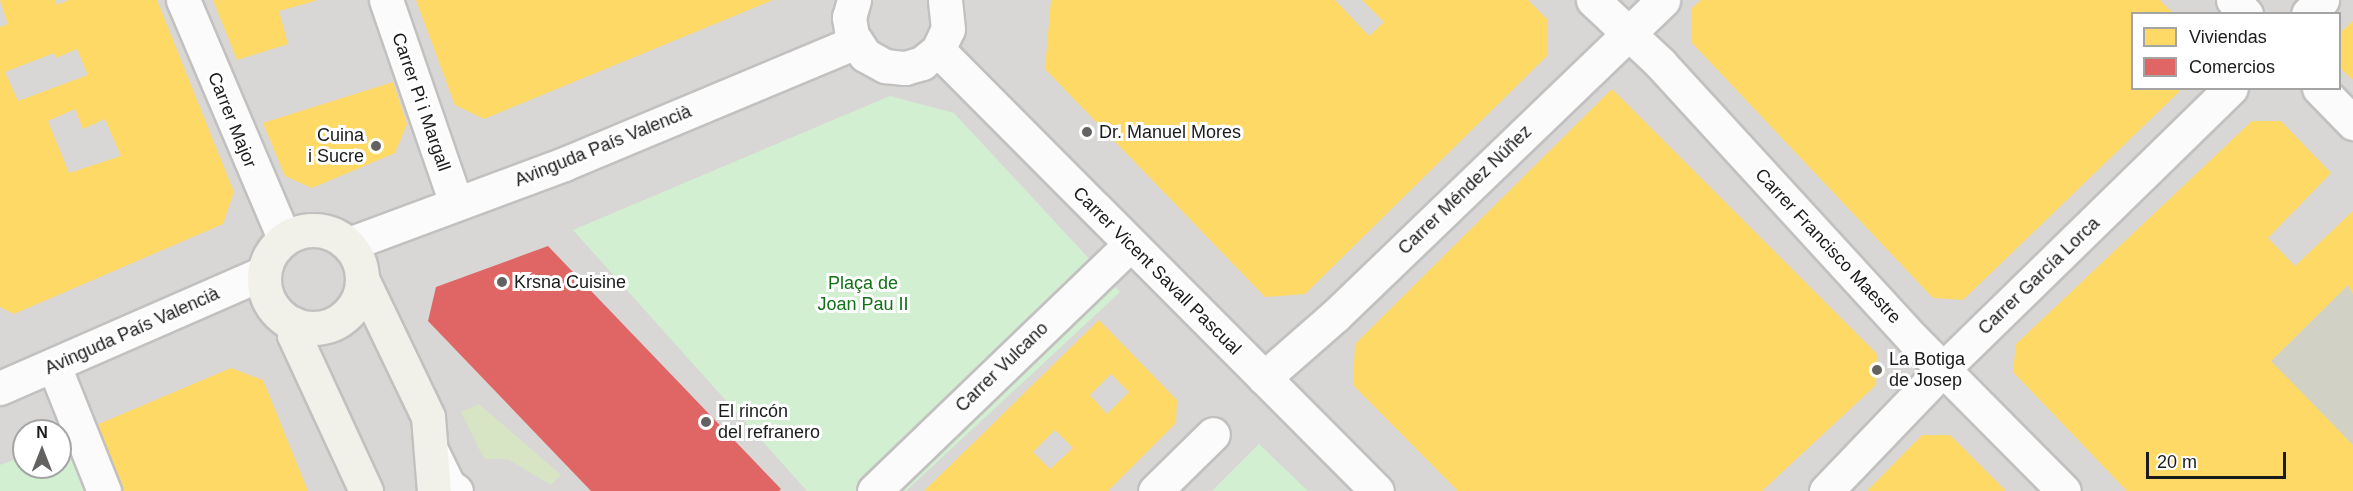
<!DOCTYPE html>
<html>
<head>
<meta charset="utf-8">
<style>
	body { margin:0 }
	#map { position:relative; width:2353px; height:491px; overflow:hidden; background:#e9e7e4; font-family:Arial,sans-serif }
	div>[style] { position:absolute }
	[style*='--x'] { left:calc(var(--x)*1px); top:calc(var(--y)*1px); width:calc(var(--w)*1px); rotate:calc(var(--a)*1deg) }
	.residential>* { inset:0; background:#d8d7d5 }
	.construction>* { inset:0; background:#d2d1c6 }
	.grass>* { inset:0; background:#d7e5c4 }
	.park>* { inset:0; background:#d2efd1 }
	.homes>* { inset:0; background:#ffd966 }
	.shops>* { inset:0; background:#e06666 }
	.roads { filter:drop-shadow(2px 0 #c2c1c0) drop-shadow(-2px 0 #c2c1c0) drop-shadow(0 2px #c2c1c0) drop-shadow(0 -2px #c2c1c0) }
	.street>* { height:33px; margin:-16.5px; padding:0 16.5px; transform-origin:16.5px; border-radius:16.5px; background:#fcfbfb }
	.secondary>* { height:33px; margin:-16.5px; padding:0 16.5px; transform-origin:16.5px; border-radius:16.5px; background:#f2f1e9 }
	.secondary>.ring { margin:-16.5px; padding:0; box-sizing:content-box; background:none; border:33px solid #f2f1e9; border-radius:50% }
	.dots>* { width:16px; height:16px; translate:-50% -50%; box-sizing:border-box; border:3px solid #fff; border-radius:50% }
	span { translate:-50% -50%; white-space:nowrap; text-align:center; line-height:1.15; -webkit-text-stroke:6px #fff; paint-order:stroke }
	.street-label { font-size:18px; color:#1b1b1b }
	.poi-label { font-size:18px; color:#1b1b1b }
	.left { translate:0 -50%; text-align:left }
	.right { translate:-100% -50%; text-align:right }
	.park-label { font-size:18px; color:#127017 }
	.legend { position:absolute; left:2131px; top:12px; width:210px; height:78px; box-sizing:border-box; background:#fff; border:2px solid #a4a4a4; margin:0; padding:8px 10px; list-style:none; font-size:18px; color:#1b1b1b }
	.legend li { display:flex; align-items:center; gap:12px; height:30px }
	.legend b { width:30px; border:2px solid #a4a4a4 }
	.north { position:absolute; left:12px; top:419px; width:60px; height:60px; box-sizing:border-box; background:#fff; border:2px solid #a4a4a4; border-radius:50%; rotate:0deg; font-size:16px; font-weight:700; line-height:24px; text-align:center; color:#1b1b1b }
	.north::after { content:''; display:block; margin:auto; width:21px; height:27px; background:#636261; clip-path:polygon(50% 0,100% 100%,50% 72%,0 100%) }
	.scale { position:absolute; left:2146px; top:452px; width:140px; height:27px; box-sizing:border-box; border:3px solid #1b1b1b; border-top:0; padding-left:8px; font-size:18px; line-height:21px; white-space:nowrap; color:#1b1b1b; -webkit-text-stroke:4px #fff; paint-order:stroke }
</style>
</head>
<body>
<div id="map">
	<div class="residential">
		<i style="clip-path:polygon(evenodd,0 0,2353px 0,2353px 491px,0 491px,0 0,2132px 14px,2340px 14px,2340px 88px,2132px 88px,2132px 14px,0 0,24px 431px,60px 431px,60px 467px,24px 467px,24px 431px)"></i>
	</div>
	<div class="construction">
		<i style="clip-path:polygon(2348px 285px,2353px 294px,2353px 445px,2271px 361px)"></i>
	</div>
	<div class="grass">
		<i style="clip-path:polygon(479px 404px,561px 475px,551px 485px,508px 459px,484px 459px,461px 412px)"></i>
	</div>
	<div class="park">
		<i style="clip-path:polygon(890px 96px,954px 113px,1120px 292px,906px 491px,807px 491px,573px 230px)"></i>
		<i style="clip-path:polygon(71px 437px,93px 491px,0 491px,0 465px,24px 456px,24px 467px,60px 467px,60px 441px)"></i>
		<i style="clip-path:polygon(1259px 444px,1308px 491px,1212px 491px)"></i>
	</div>
	<div class="homes">
		<i style="clip-path:polygon(evenodd,0 0,55px 0,57px 5px,69px 0,157px 0,234px 192px,223px 224px,14px 314px,0 307px,0 27px,8px 24px,0 0,77px 49px,88px 75px,18px 101px,5px 72px,54px 53px,56px 58px,77px 49px,0 0,75px 109px,83px 129px,105px 119px,121px 156px,69px 173px,48px 121px,75px 109px)"></i>
		<i style="clip-path:polygon(213px 0,315px 0,315px 1px,279px 11px,288px 44px,237px 60px)"></i>
		<i style="clip-path:polygon(416px 0,773px 0,484px 119px,455px 105px)"></i>
		<i style="clip-path:polygon(1051px 0,1335px 0,1369px 36px,1384px 22px,1362px 0,1528px 0,1547px 19px,1547px 56px,1305px 294px,1265px 297px,1045px 69px)"></i>
		<i style="clip-path:polygon(1701px 0,2160px 0,2174px 14px,2132px 14px,2132px 88px,2183px 88px,1963px 300px,1933px 298px,1692px 43px,1691px 9px)"></i>
		<i style="clip-path:polygon(2353px 21px,2353px 80px,2340px 68px,2341px 32px)"></i>
		<i style="clip-path:polygon(393px 82px,407px 124px,395px 153px,312px 188px,285px 176px,263px 123px)"></i>
		<i style="clip-path:polygon(1612px 89px,1877px 354px,1876px 385px,1762px 491px,1458px 491px,1353px 385px,1355px 344px)"></i>
		<i style="clip-path:polygon(2252px 121px,2281px 121px,2331px 173px,2268px 238px,2295px 266px,2353px 211px,2353px 294px,2348px 285px,2271px 361px,2353px 445px,2353px 491px,2127px 491px,2013px 372px,2016px 344px)"></i>
		<i style="clip-path:polygon(evenodd,1099px 320px,1177px 400px,1176px 423px,1108px 491px,924px 491px,1099px 320px,1111px 374px,1129px 392px,1107px 414px,1090px 395px,1111px 374px,1099px 320px,1055px 430px,1073px 448px,1050px 469px,1033px 452px,1055px 430px)"></i>
		<i style="clip-path:polygon(231px 368px,263px 380px,308px 491px,119px 491px,94px 426px)"></i>
		<i style="clip-path:polygon(1922px 435px,1950px 435px,2006px 491px,1867px 491px)"></i>
	</div>
	<div class="shops">
		<i style="clip-path:polygon(548px 246px,781px 489px,779px 491px,591px 491px,428px 321px,436px 287px)"></i>
	</div>
	<div class="roads">
		<div class="street">
			<i style="--x:183;--y:0;--w:259;--a:67"></i>
			<i style="--x:386;--y:0;--w:215;--a:71"></i>
			<i style="--x:854;--y:0;--w:18;--a:106"></i>
			<i style="--x:849;--y:17;--w:18;--a:81"></i>
			<i style="--x:852;--y:35;--w:24;--a:57"></i>
			<i style="--x:865;--y:55;--w:23;--a:29"></i>
			<i style="--x:885;--y:66;--w:20;--a:6"></i>
			<i style="--x:905;--y:68;--w:18;--a:-16"></i>
			<i style="--x:922;--y:63;--w:21;--a:-39"></i>
			<i style="--x:938;--y:50;--w:23;--a:-65"></i>
			<i style="--x:948;--y:29;--w:29;--a:-96"></i>
			<i style="--x:1593;--y:0;--w:92;--a:43.2"></i>
			<i style="--x:1660;--y:63;--w:374;--a:47.5"></i>
			<i style="--x:1913;--y:339;--w:214;--a:45.2"></i>
			<i style="--x:2233;--y:0;--w:19;--a:47"></i>
			<i style="--x:2308;--y:14;--w:20;--a:-45"></i>
			<i style="--x:938;--y:50;--w:622;--a:45.13"></i>
			<i style="--x:2319;--y:88;--w:49;--a:45.8"></i>
			<i style="--x:349;--y:244;--w:229;--a:-20.4"></i>
			<i style="--x:564;--y:164;--w:316;--a:-22.7"></i>
			<i style="--x:54;--y:366;--w:135;--a:68.2"></i>
			<i style="--x:1264;--y:378;--w:96;--a:-41.2"></i>
			<i style="--x:1336;--y:315;--w:454;--a:-43.9"></i>
			<i style="--x:0;--y:388;--w:287;--a:-23.6"></i>
			<i style="--x:433;--y:454;--w:34;--a:64"></i>
			<i style="--x:448;--y:485;--w:10;--a:37"></i>
			<i style="--x:874;--y:491;--w:356;--a:-43.9"></i>
			<i style="--x:1155;--y:491;--w:81;--a:-44.5"></i>
			<i style="--x:1826;--y:491;--w:169;--a:-46.2"></i>
			<i style="--x:1943;--y:369;--w:402;--a:-44.3"></i>
		</div>
		<div class="secondary">
			<i class="ring" style="left:264px;top:230px;width:65px;height:65px"></i>
			<i style="--x:362;--y:279;--w:153;--a:64.4"></i>
			<i style="--x:428;--y:417;--w:74;--a:85.4"></i>
			<i style="--x:294;--y:324;--w:11;--a:90"></i>
			<i style="--x:294;--y:335;--w:172;--a:65.2"></i>
		</div>
	</div>
	<div class="dots">
		<i style="left:1087px;top:132px;background:#636261"></i>
		<i style="left:376px;top:146px;background:#636261"></i>
		<i style="left:502px;top:282px;background:#636261"></i>
		<i style="left:1877px;top:370px;background:#636261"></i>
		<i style="left:706px;top:422px;background:#636261"></i>
	</div>
	<div class="street-label">
		<span style="left:421px;top:102px;rotate:71deg">Carrer Pi i Margall</span>
		<span style="left:232px;top:120px;rotate:68deg">Carrer Major</span>
		<span style="left:603px;top:146px;rotate:-22deg">Avinguda País Valencià</span>
		<span style="left:1465px;top:190px;rotate:-44deg">Carrer Méndez Núñez</span>
		<span style="left:1828px;top:246px;rotate:47deg">Carrer Francisco Maestre</span>
		<span style="left:1157px;top:271px;rotate:45deg">Carrer Vicent Savall Pascual</span>
		<span style="left:2039px;top:276px;rotate:-44deg">Carrer García Lorca</span>
		<span style="left:132px;top:331px;rotate:-24deg">Avinguda País Valencià</span>
		<span style="left:1002px;top:367px;rotate:-44deg">Carrer Vulcano</span>
	</div>
	<div class="poi-label">
		<span class="left" style="left:1099px;top:132px">Dr. Manuel Mores</span>
		<span class="right" style="left:364px;top:146px">Cuina<br>i Sucre</span>
		<span class="left" style="left:514px;top:282px">Krsna Cuisine</span>
		<span class="left" style="left:1889px;top:370px">La Botiga<br>de Josep</span>
		<span class="left" style="left:718px;top:422px">El rincón<br>del refranero</span>
	</div>
	<div class="park-label">
		<span style="left:863px;top:294px">Plaça de<br>Joan Pau II</span>
	</div>
	<ul class="legend">
	<li><b style="height:16px;background:#ffd966"></b>Viviendas</li>
	<li><b style="height:16px;background:#e06666"></b>Comercios</li>
	</ul>
	<div class="north">N</div>
	<div class="scale">20 m</div>
</div>
</body>
</html>
